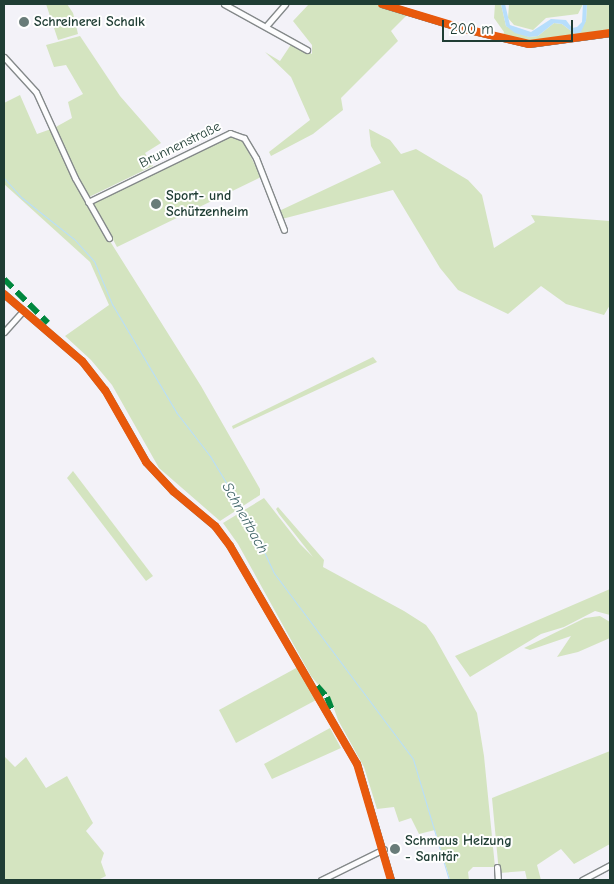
<!DOCTYPE html>
<html>
<head>
<meta charset="utf-8">
<style>
	body { margin:0 }
	#map { position:relative; width:614px; height:884px; overflow:hidden; background:#f3f2f8; font-family:"Comic Neue",sans-serif }
	div>[style] { position:absolute }
	[style*='--x'] { left:calc(var(--x)*1px); top:calc(var(--y)*1px); width:calc(var(--w)*1px); rotate:calc(var(--a)*1deg) }
	.green>* { inset:0; background:#d4e4c0 }
	.water>* { inset:0; background:#b7defc }
	.stream>* { height:1px; margin:-0.5px; padding:0 0.5px; transform-origin:0.5px; border-radius:0.5px; background:#b7defc }
	.roads { filter:drop-shadow(1px 0 #84898a) drop-shadow(-1px 0 #84898a) drop-shadow(0 1px #84898a) drop-shadow(0 -1px #84898a) }
	.street>* { height:5px; margin:-2.5px; padding:0 2.5px; transform-origin:2.5px; border-radius:2.5px; background:#fdfdfe }
	.quiet>* { height:6px; margin-top:-3px; transform-origin:0; background:repeating-linear-gradient(90deg,#00873e 0 12px,transparent 0 18px) }
	.cycleway>* { height:8px; margin:-4px; padding:0 4px; transform-origin:4px; border-radius:4px; background:#e8590c }
	.dots>* { width:14px; height:14px; translate:-50% -50%; box-sizing:border-box; border:2px solid #fff; border-radius:50% }
	span { translate:-50% -50%; white-space:nowrap; text-align:center; line-height:1.15; -webkit-text-stroke:4px #fff; paint-order:stroke }
	.poi-label { font-size:14px; color:#1f3d34; font-weight:700 }
	.left { translate:0 -50%; text-align:left }
	.street-label { font-size:14px; color:#1f3d34 }
	.water-label { font-size:15px; color:#3e6366; font-style:italic }
	.frame { position:absolute; inset:0; border:5px solid #1f3d34; pointer-events:none }
	.scale { position:absolute; left:442px; top:20px; width:131px; height:22px; box-sizing:border-box; border:2px solid #1f3d34; border-top:0; padding-left:6px; font-size:15px; line-height:18px; white-space:nowrap; color:#1f3d34; -webkit-text-stroke:4px #fff; paint-order:stroke }
</style>
</head>
<body>
<div id="map">
	<div class="green">
		<i style="clip-path:polygon(46px 4px,67px 4px,73px 13px,78px 34px,58px 40px)"></i>
		<i style="clip-path:polygon(309px 4px,377px 4px,407px 15px,391px 31px,398px 41px,341px 98px,343px 110px,313px 134px,271px 156px,269px 152px,310px 120px,291px 77px,265px 52px,280px 61px,292px 43px,312px 54px,312px 45px,293px 21px)"></i>
		<i style="clip-path:polygon(495px 4px,501px 4px,506px 26px,529px 37px,538px 36px,554px 23px,562px 24px,575px 34px,586px 21px,587px 4px,610px 4px,610px 30px,538px 41px,503px 37px,504px 32px,494px 18px)"></i>
		<i style="clip-path:polygon(509px 4px,583px 4px,578px 14px,546px 18px,533px 30px,514px 25px,508px 18px)"></i>
		<i style="clip-path:polygon(80px 36px,120px 96px,161px 143px,145px 153px,153px 166px,89px 197px,54px 128px,72px 118px,68px 102px,83px 94px,66px 65px,54px 67px,46px 45px)"></i>
		<i style="clip-path:polygon(20px 95px,37px 134px,51px 129px,86px 203px,201px 386px,260px 489px,260px 495px,220px 521px,159px 468px,112px 385px,91px 360px,65px 336px,109px 305px,90px 262px,4px 184px,4px 103px)"></i>
		<i style="clip-path:polygon(369px 129px,390px 140px,401px 154px,416px 149px,468px 180px,482px 195px,494px 248px,535px 222px,531px 215px,610px 221px,610px 305px,604px 315px,566px 304px,541px 286px,508px 314px,458px 290px,440px 268px,393px 190px,282px 219px,279px 211px,381px 163px,371px 146px)"></i>
		<i style="clip-path:polygon(229px 135px,242px 139px,261px 177px,117px 247px,93px 202px)"></i>
		<i style="clip-path:polygon(373px 357px,377px 362px,233px 429px,232px 426px)"></i>
		<i style="clip-path:polygon(73px 471px,153px 576px,146px 581px,67px 478px)"></i>
		<i style="clip-path:polygon(264px 498px,300px 544px,313px 557px,279px 514px,276px 509px,278px 507px,324px 560px,323px 567px,404px 611px,426px 625px,434px 636px,477px 713px,484px 756px,495px 867px,473px 867px,468px 872px,469px 880px,450px 880px,435px 830px,419px 834px,411px 818px,399px 822px,394px 807px,377px 809px,364px 767px,338px 720px,331px 700px,311px 676px,238px 544px,223px 523px)"></i>
		<i style="clip-path:polygon(610px 589px,610px 615px,595px 611px,564px 627px,541px 634px,470px 677px,455px 656px)"></i>
		<i style="clip-path:polygon(600px 616px,610px 622px,610px 638px,578px 652px,557px 657px,571px 636px,530px 650px,524px 648px,585px 618px)"></i>
		<i style="clip-path:polygon(298px 667px,318px 699px,236px 743px,219px 710px)"></i>
		<i style="clip-path:polygon(330px 728px,341px 748px,272px 779px,264px 764px)"></i>
		<i style="clip-path:polygon(610px 751px,610px 844px,574px 864px,561px 849px,537px 865px,541px 880px,527px 880px,525px 871px,499px 873px,492px 798px)"></i>
		<i style="clip-path:polygon(4px 756px,15px 767px,26px 757px,46px 788px,67px 776px,93px 823px,86px 831px,104px 853px,101px 862px,106px 876px,98px 880px,4px 880px)"></i>
	</div>
	<div class="water">
		<i style="clip-path:polygon(501px 4px,505px 4px,510px 25px,531px 32px,551px 19px,566px 20px,572px 28px,577px 27px,582px 22px,583px 4px,587px 4px,586px 21px,581px 32px,575px 34px,562px 24px,554px 23px,538px 36px,529px 37px,515px 33px,506px 26px)"></i>
	</div>
	<div class="stream">
		<i style="--x:4;--y:178;--w:25;--a:48"></i>
		<i style="--x:21;--y:197;--w:69;--a:38.5"></i>
		<i style="--x:75;--y:240;--w:28;--a:48"></i>
		<i style="--x:94;--y:261;--w:47;--a:67.3"></i>
		<i style="--x:112;--y:304;--w:126;--a:59.3"></i>
		<i style="--x:176;--y:412;--w:56;--a:52.3"></i>
		<i style="--x:210;--y:456;--w:77;--a:58.8"></i>
		<i style="--x:250;--y:522;--w:56;--a:64.8"></i>
		<i style="--x:274;--y:573;--w:232;--a:53.2"></i>
		<i style="--x:413;--y:759;--w:126;--a:73.4"></i>
	</div>
	<div class="roads">
		<div class="street">
			<i style="--x:224;--y:4;--w:95;--a:29"></i>
			<i style="--x:382;--y:4;--w:83;--a:16.9"></i>
			<i style="--x:461;--y:28;--w:70;--a:13.2"></i>
			<i style="--x:529;--y:44;--w:82;--a:-7.7"></i>
			<i style="--x:267;--y:25;--w:28;--a:-49"></i>
			<i style="--x:4;--y:57;--w:47;--a:47.6"></i>
			<i style="--x:36;--y:92;--w:94;--a:65.6"></i>
			<i style="--x:75;--y:178;--w:69;--a:60.5"></i>
			<i style="--x:88;--y:202;--w:158;--a:-25.9"></i>
			<i style="--x:230;--y:133;--w:15;--a:20"></i>
			<i style="--x:244;--y:138;--w:23;--a:59"></i>
			<i style="--x:256;--y:158;--w:77;--a:68.7"></i>
			<i style="--x:4;--y:294;--w:103;--a:40.7"></i>
			<i style="--x:82;--y:361;--w:37;--a:52"></i>
			<i style="--x:105;--y:390;--w:83;--a:60.3"></i>
			<i style="--x:146;--y:462;--w:40;--a:47"></i>
			<i style="--x:173;--y:491;--w:55;--a:39.8"></i>
			<i style="--x:215;--y:526;--w:25;--a:53"></i>
			<i style="--x:230;--y:546;--w:252;--a:59.8"></i>
			<i style="--x:357;--y:764;--w:121;--a:73.7"></i>
			<i style="--x:4;--y:332;--w:28;--a:-48"></i>
			<i style="--x:497;--y:867;--w:13;--a:86"></i>
			<i style="--x:321;--y:880;--w:70;--a:-26.2"></i>
			<i style="--x:582;--y:880;--w:32;--a:-28"></i>
		</div>
	</div>
	<div class="quiet">
		<i style="--x:4;--y:279;--w:62;--a:45"></i>
		<i style="--x:317;--y:686;--w:15;--a:48"></i>
		<i style="--x:327;--y:697;--w:17;--a:69"></i>
	</div>
	<div class="cycleway">
		<i style="--x:382;--y:4;--w:83;--a:16.9"></i>
		<i style="--x:461;--y:28;--w:70;--a:13.2"></i>
		<i style="--x:529;--y:44;--w:82;--a:-7.7"></i>
		<i style="--x:4;--y:294;--w:103;--a:40.7"></i>
		<i style="--x:82;--y:361;--w:37;--a:52"></i>
		<i style="--x:105;--y:390;--w:83;--a:60.3"></i>
		<i style="--x:146;--y:462;--w:40;--a:47"></i>
		<i style="--x:173;--y:491;--w:55;--a:39.8"></i>
		<i style="--x:215;--y:526;--w:25;--a:53"></i>
		<i style="--x:230;--y:546;--w:252;--a:59.8"></i>
		<i style="--x:357;--y:764;--w:121;--a:73.7"></i>
	</div>
	<div class="dots">
		<i style="left:24px;top:22px;background:#697c79"></i>
		<i style="left:156px;top:204px;background:#697c79"></i>
		<i style="left:395px;top:849px;background:#697c79"></i>
	</div>
	<div class="poi-label">
		<span class="left" style="left:34px;top:22px">Schreinerei Schalk</span>
		<span class="left" style="left:166px;top:204px">Sport- und<br>Schützenheim</span>
		<span class="left" style="left:405px;top:849px">Schmaus Heizung<br>- Sanitär</span>
	</div>
	<div class="street-label">
		<span style="left:180px;top:145px;rotate:-26deg">Brunnenstraße</span>
	</div>
	<div class="water-label">
		<span style="left:245px;top:518px;rotate:61deg">Schneitbach</span>
	</div>
	<div class="frame"></div>
	<div class="scale">200 m</div>
</div>
</body>
</html>
